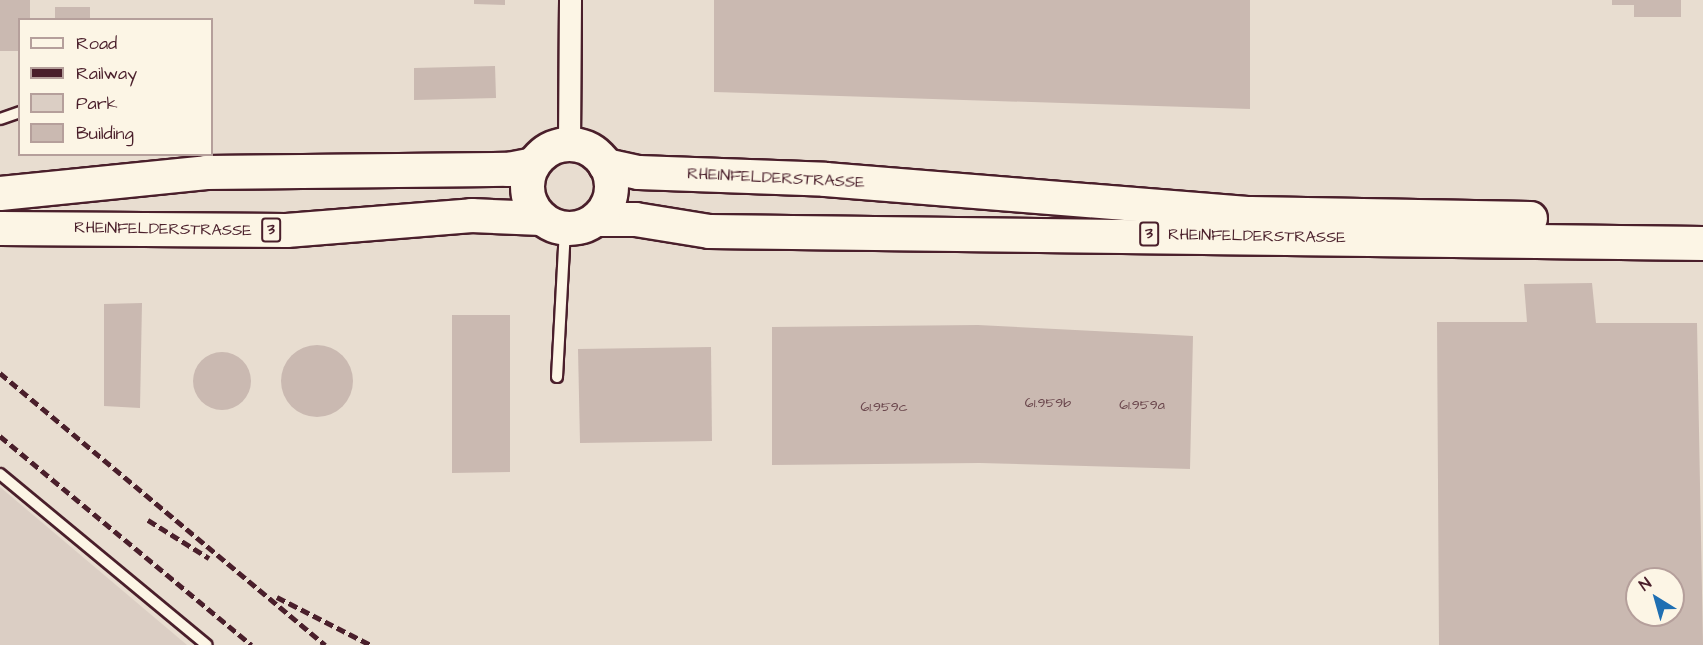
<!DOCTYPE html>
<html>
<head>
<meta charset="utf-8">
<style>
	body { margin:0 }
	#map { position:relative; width:1703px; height:645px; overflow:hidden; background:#f5ecde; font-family:"Architects Daughter",sans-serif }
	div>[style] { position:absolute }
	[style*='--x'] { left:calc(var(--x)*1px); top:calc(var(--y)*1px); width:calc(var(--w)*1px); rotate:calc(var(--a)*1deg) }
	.built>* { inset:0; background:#e8ddd0 }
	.green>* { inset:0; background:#dbcec4 }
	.building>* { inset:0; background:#cab9b1 }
	.round { border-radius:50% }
	.roads { filter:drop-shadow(2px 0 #4a1f2b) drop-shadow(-2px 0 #4a1f2b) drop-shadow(0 2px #4a1f2b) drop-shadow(0 -2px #4a1f2b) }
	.lane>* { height:10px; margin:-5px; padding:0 5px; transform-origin:5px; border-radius:5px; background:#fcf5e5 }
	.street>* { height:21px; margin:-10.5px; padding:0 10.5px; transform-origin:10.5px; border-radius:10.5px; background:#fcf5e5 }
	.primary>* { height:33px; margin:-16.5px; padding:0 16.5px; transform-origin:16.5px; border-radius:16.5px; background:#fcf5e5 }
	.primary>.ring { margin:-16.5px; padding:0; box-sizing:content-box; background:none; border:33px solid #fcf5e5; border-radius:50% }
	.rail>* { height:4.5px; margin-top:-2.25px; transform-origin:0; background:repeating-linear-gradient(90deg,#4a1f2b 0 9px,transparent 0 13.5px) }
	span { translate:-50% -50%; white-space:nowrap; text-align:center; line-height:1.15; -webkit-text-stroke:4.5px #fcf5e5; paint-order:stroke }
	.number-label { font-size:14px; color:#6a464c }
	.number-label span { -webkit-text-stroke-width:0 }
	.shield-label span { padding:2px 4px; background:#fcf5e5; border:2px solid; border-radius:4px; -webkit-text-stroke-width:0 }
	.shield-label { font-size:15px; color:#4a1f2b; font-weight:700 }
	.street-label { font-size:16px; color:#4a1f2b }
	.legend { position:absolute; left:18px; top:18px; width:195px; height:138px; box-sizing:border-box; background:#fcf5e5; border:2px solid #b59f9b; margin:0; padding:8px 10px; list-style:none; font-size:18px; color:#4a1f2b }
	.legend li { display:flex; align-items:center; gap:12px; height:30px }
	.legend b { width:30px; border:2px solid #b59f9b }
	.north { position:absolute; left:1625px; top:567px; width:60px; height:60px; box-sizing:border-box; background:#fcf5e5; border:2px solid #b59f9b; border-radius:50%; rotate:323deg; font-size:16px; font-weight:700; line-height:24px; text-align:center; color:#4a1f2b }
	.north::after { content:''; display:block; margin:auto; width:21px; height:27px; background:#1f6fb2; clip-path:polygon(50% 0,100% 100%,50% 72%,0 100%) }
</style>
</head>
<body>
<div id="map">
	<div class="built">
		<i style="clip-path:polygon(evenodd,0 0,1703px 0,1703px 645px,72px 645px,0 532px,0 0,20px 20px,212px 20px,212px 154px,20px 154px,20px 20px,0 0,1637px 579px,1673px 579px,1673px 615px,1637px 615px,1637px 579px)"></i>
	</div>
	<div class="green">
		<i style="clip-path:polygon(0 487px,187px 645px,0 645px)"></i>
	</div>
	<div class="building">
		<i style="clip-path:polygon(0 0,30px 0,30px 20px,20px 20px,20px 51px,0 51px)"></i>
		<i style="clip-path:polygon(474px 0,505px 0,505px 5px,474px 4px)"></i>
		<i style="clip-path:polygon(714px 0,1250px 0,1250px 109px,714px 92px)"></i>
		<i style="clip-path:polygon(1612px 0,1681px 0,1681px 17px,1634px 17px,1634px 5px,1612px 5px)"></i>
		<i style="clip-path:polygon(55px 7px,90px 7px,90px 20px,55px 20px)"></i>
		<i style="clip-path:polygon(495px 66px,496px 98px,414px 100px,414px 68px)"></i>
		<i style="clip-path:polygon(evenodd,1592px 283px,1596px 323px,1697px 323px,1703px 645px,1439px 645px,1437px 322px,1527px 322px,1524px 284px,1592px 283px,1637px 579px,1673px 579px,1673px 615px,1637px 615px,1637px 579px)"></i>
		<i style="clip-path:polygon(142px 303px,140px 408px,104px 406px,104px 304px)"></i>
		<i style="clip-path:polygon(452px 315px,510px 315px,510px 472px,452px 473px)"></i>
		<i style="clip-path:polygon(978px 325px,1193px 336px,1190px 469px,980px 463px,772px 465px,772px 327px)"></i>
		<i class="round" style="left:281px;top:345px;width:72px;height:72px"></i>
		<i style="clip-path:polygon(711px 347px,712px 441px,580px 443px,578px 349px)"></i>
		<i class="round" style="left:193px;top:352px;width:58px;height:58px"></i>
	</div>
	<div class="roads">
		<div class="lane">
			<i style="--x:0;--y:119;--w:21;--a:-19"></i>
			<i style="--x:557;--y:377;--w:149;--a:-86.9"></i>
			<i style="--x:0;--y:474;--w:268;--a:39.6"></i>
		</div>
		<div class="street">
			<i style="--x:569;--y:144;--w:144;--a:-89.6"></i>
		</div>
		<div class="primary">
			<i class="ring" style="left:527px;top:144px;width:51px;height:51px"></i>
			<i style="--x:605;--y:165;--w:34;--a:12"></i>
			<i style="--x:638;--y:172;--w:187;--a:2.1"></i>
			<i style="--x:825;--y:179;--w:426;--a:4.6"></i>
			<i style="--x:1250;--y:213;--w:280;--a:1"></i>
			<i style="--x:0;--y:193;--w:207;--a:-5.8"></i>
			<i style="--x:206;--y:172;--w:302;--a:-0.6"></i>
			<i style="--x:508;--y:169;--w:25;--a:-11"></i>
			<i style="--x:596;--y:219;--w:39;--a:0"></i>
			<i style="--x:635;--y:219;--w:75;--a:9.2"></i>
			<i style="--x:709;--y:231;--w:994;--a:0.69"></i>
			<i style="--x:0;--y:228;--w:286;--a:0.4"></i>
			<i style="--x:286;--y:230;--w:186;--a:-4.6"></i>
			<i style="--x:471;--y:215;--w:70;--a:2.5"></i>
		</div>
	</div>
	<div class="rail">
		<i style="--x:0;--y:373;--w:424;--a:39.9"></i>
		<i style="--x:0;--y:436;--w:327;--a:39.7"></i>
		<i style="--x:148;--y:520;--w:72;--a:31.9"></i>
		<i style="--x:277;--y:597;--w:106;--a:27.1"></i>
	</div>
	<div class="number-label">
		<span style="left:1048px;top:403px">61.959b</span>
		<span style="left:1142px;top:405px">61.959a</span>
		<span style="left:884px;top:407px">61.959c</span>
	</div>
	<div class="shield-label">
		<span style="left:271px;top:230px">3</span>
		<span style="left:1149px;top:234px">3</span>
	</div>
	<div class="street-label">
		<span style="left:776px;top:178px;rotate:3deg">RHEINFELDERSTRASSE</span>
		<span style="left:163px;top:229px;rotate:1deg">RHEINFELDERSTRASSE</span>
		<span style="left:1257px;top:236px;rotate:1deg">RHEINFELDERSTRASSE</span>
	</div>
	<ul class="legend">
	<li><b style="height:8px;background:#fcf5e5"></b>Road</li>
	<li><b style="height:8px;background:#4a1f2b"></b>Railway</li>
	<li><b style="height:16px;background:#dbcec4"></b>Park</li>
	<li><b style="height:16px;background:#cab9b1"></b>Building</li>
	</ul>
	<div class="north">N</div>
</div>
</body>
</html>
